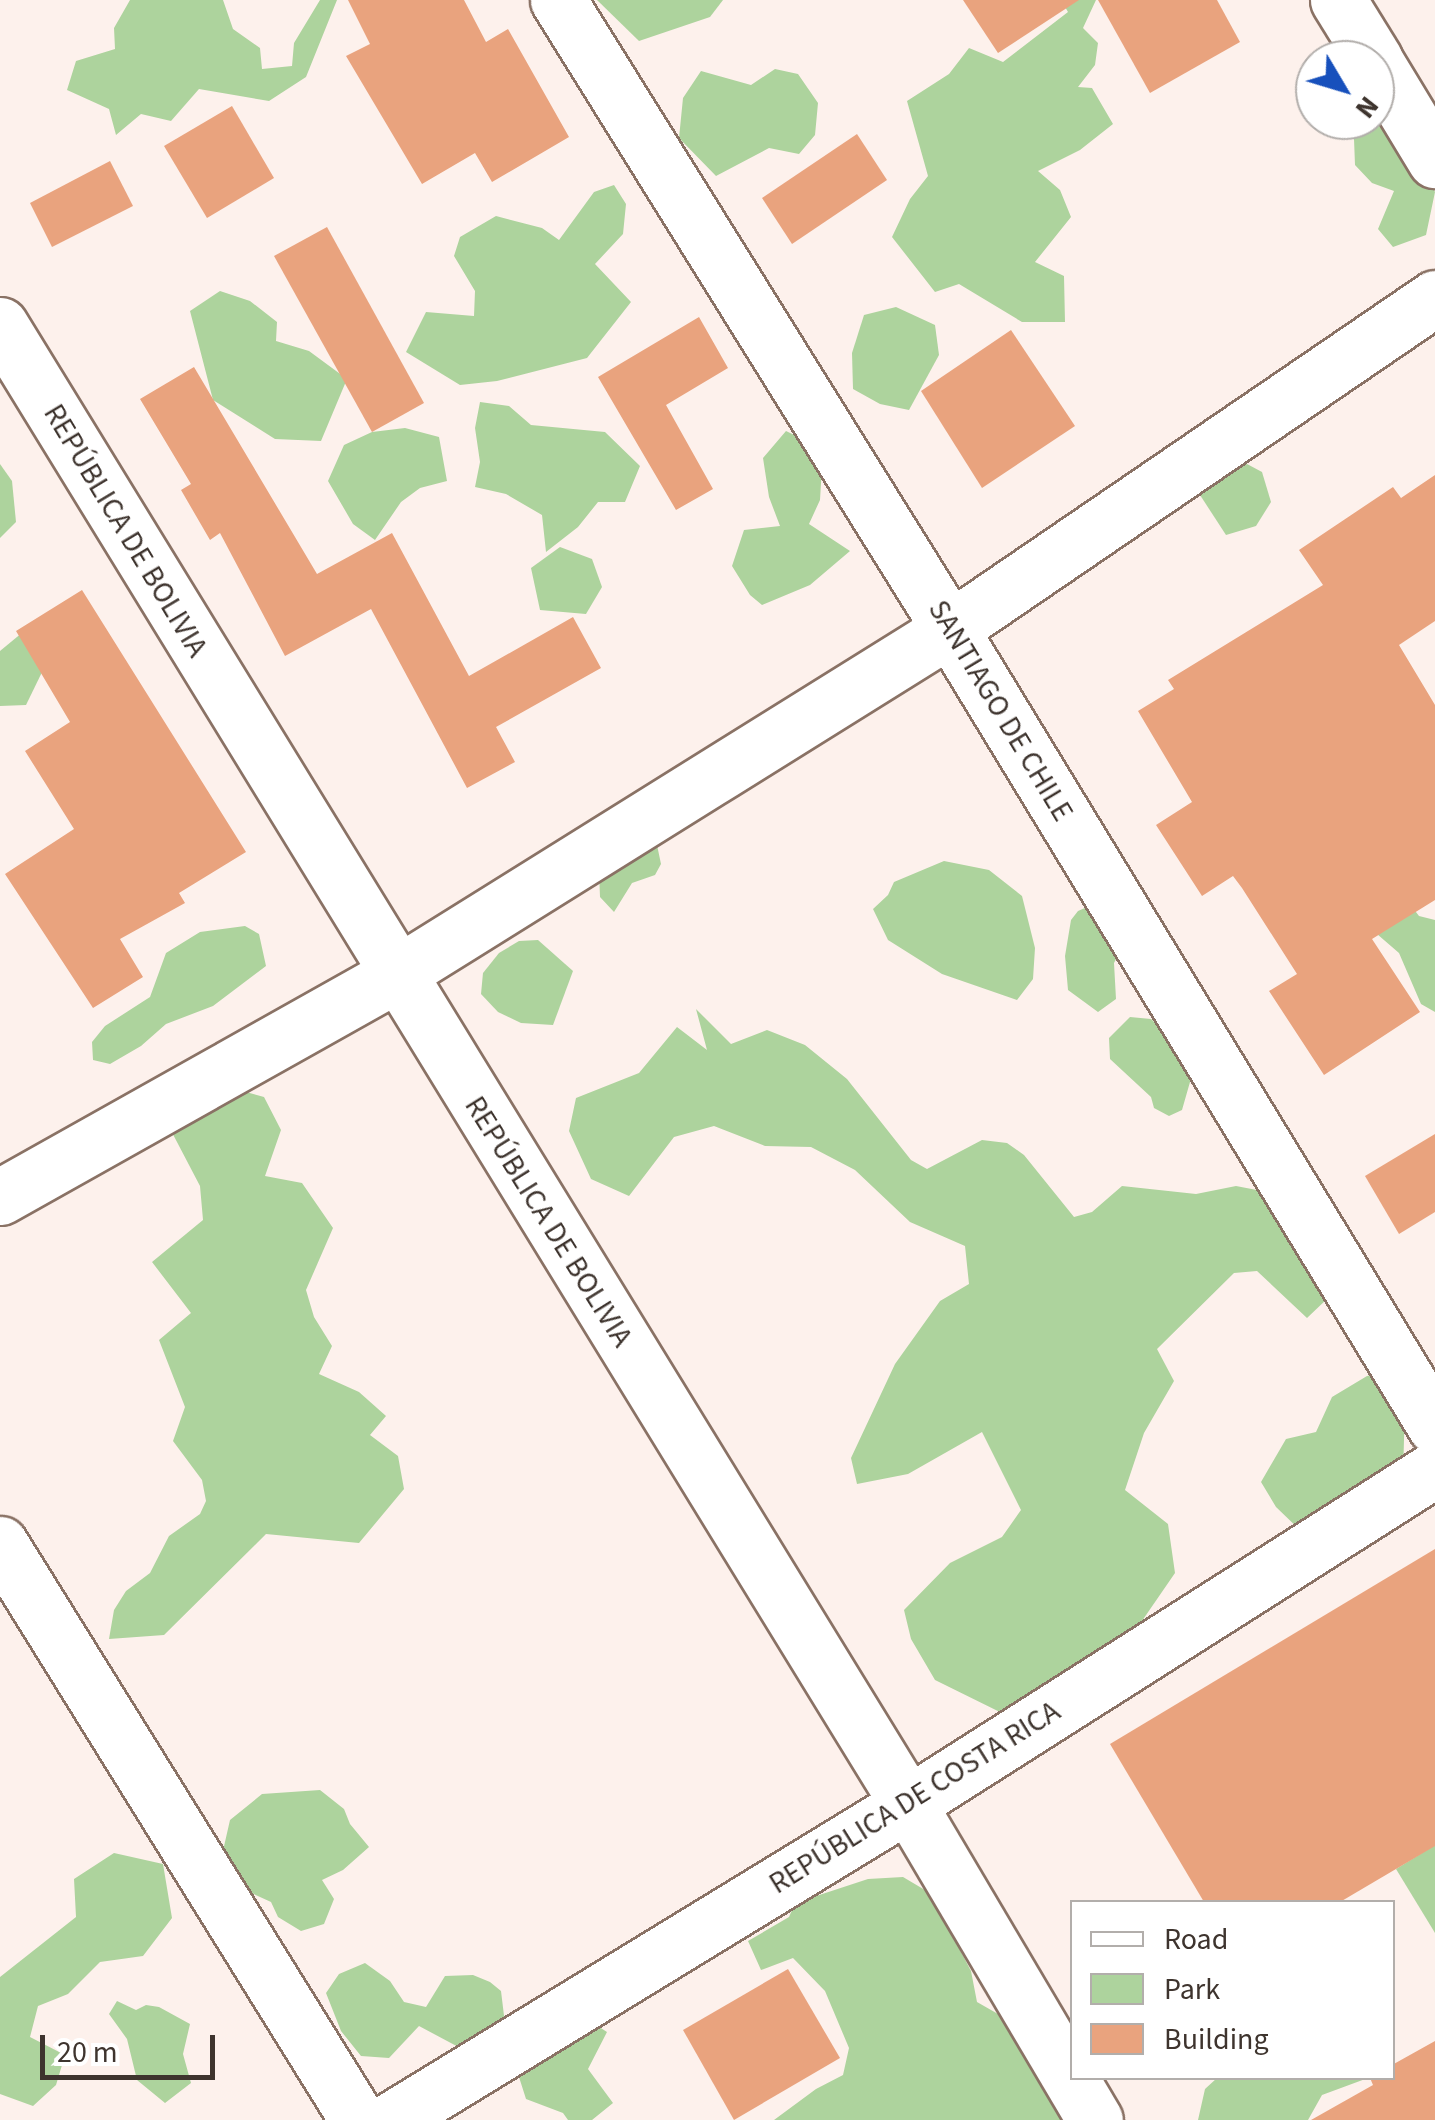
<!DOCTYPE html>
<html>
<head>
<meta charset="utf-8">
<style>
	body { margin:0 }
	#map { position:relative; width:1435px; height:2120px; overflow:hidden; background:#fdf1ec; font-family:"Source Sans 3",sans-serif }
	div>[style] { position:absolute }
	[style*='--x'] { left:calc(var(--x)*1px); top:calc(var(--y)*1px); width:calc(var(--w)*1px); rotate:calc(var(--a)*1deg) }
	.green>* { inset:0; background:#add39d }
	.building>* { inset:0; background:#e9a37e }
	.roads { filter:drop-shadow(2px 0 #8a7265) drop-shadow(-2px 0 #8a7265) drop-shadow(0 2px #8a7265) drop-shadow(0 -2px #8a7265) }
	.minor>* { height:55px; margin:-27.5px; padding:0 27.5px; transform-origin:27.5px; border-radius:27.5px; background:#fff }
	span { translate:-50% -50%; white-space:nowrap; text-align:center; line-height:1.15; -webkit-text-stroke:8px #fff; paint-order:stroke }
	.street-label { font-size:30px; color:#3e342e }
	.legend { position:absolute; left:1070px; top:1900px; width:325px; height:180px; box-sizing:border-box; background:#fff; border:2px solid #b2aeab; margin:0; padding:12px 18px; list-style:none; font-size:30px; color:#3e342e }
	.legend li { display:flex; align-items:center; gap:20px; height:50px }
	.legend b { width:50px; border:2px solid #b2aeab }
	.north { position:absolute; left:1295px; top:40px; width:100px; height:100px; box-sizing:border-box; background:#fff; border:2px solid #b2aeab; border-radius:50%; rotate:128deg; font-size:28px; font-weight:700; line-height:40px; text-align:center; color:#3e342e }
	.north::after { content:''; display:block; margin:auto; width:35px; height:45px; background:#1750bc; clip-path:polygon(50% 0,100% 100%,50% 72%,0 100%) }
	.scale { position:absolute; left:40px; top:2035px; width:175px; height:45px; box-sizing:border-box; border:5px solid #3e342e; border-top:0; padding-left:12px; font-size:30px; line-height:35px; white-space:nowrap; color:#3e342e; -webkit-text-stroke:8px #fff; paint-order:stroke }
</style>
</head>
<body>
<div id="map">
	<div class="green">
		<i style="clip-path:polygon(130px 0,223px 0,233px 29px,260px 48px,262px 69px,292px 66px,294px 43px,320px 0,337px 0,306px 77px,269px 101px,199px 89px,171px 121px,141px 114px,116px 135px,109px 109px,67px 90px,76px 61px,115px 49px,114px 28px)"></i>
		<i style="clip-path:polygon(597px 0,723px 0,710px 17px,639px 41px)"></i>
		<i style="clip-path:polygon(1061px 0,1096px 0,1083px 28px,1098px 43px,1095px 65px,1078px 87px,1092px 88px,1113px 124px,1080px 150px,1038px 171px,1060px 190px,1071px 217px,1035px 262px,1064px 276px,1065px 322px,1022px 322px,959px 284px,935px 292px,892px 237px,910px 199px,928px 176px,907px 101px,949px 74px,969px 48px,1003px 62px,1068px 12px)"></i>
		<i style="clip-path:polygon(1375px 68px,1435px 192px,1426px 235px,1393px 247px,1378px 229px,1394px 191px,1372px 183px,1355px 165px,1354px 139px,1325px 122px,1375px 120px)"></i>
		<i style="clip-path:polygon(775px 69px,798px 74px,818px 103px,815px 135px,799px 154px,769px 148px,716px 176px,679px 138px,683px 98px,701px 71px,751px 85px)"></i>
		<i style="clip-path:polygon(614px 185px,626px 204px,623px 234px,595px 264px,631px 302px,587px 358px,497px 381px,460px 385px,406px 352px,426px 312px,474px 316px,475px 291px,454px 256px,460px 237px,496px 216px,542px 228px,559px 240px,594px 192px)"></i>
		<i style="clip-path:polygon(220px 291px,250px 301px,277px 322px,276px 341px,309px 351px,347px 379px,321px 441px,275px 439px,213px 400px,190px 311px)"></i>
		<i style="clip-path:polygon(896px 307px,935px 325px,939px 355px,909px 410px,880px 404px,853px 389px,852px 353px,864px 315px)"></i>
		<i style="clip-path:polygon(480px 402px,509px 406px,531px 425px,605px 432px,640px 466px,625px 502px,598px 502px,578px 527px,546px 552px,542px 515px,506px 494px,475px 487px,480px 462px,475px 428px)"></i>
		<i style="clip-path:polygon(405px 428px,439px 437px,447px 481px,420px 488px,401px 502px,375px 540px,353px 524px,328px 481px,344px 445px,372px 432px)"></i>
		<i style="clip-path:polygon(786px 431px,823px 449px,820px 500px,809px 524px,850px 551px,810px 585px,762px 605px,750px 595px,732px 566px,744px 530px,780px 526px,769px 497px,763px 458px)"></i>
		<i style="clip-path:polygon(0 464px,12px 481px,16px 522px,0 538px)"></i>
		<i style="clip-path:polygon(1247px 464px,1262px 472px,1271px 502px,1256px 526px,1226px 535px,1200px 495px,1215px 477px)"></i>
		<i style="clip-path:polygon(560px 547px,592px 559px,602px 587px,586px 614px,540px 610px,531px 568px)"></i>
		<i style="clip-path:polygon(23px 632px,45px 666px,26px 705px,0 706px,0 651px)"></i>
		<i style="clip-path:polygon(634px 830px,657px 845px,661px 864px,655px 875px,632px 883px,614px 912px,600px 897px,599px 871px)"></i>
		<i style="clip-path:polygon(1361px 839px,1419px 916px,1435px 920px,1435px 1012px,1421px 1004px,1399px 953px,1355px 915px)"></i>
		<i style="clip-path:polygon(944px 861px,989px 870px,1022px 896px,1035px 948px,1033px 979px,1017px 1000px,942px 974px,888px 940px,873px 909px,888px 895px,894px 882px)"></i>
		<i style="clip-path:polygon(1094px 904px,1120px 951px,1114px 963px,1116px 999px,1098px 1012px,1068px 990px,1065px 956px,1071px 920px,1078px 911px)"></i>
		<i style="clip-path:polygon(245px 926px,259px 934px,266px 966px,213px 1006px,166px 1024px,141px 1046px,110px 1064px,93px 1060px,92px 1042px,105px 1026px,150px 997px,166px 953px,200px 932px)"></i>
		<i style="clip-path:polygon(538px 940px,573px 971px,553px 1025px,521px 1023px,498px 1012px,481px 994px,483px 973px,499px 953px,519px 941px)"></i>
		<i style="clip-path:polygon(696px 1009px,731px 1044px,767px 1030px,805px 1045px,847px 1079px,911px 1160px,927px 1169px,982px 1140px,1007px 1143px,1024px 1155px,1074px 1217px,1092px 1212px,1122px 1186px,1196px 1194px,1236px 1186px,1262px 1191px,1328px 1298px,1307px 1318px,1257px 1271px,1234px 1273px,1157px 1349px,1174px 1381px,1144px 1433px,1125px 1490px,1168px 1524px,1175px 1573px,1133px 1634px,1014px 1719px,935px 1680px,911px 1639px,904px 1610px,950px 1563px,1002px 1537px,1021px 1510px,982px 1432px,908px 1474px,857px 1484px,851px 1458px,895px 1364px,940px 1301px,969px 1284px,965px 1246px,910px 1222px,855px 1170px,811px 1147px,765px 1146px,714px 1126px,674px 1137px,629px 1196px,591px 1179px,569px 1131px,576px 1098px,639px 1073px,677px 1027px,707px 1050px)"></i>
		<i style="clip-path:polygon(1130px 1017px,1151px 1019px,1174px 1041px,1192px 1075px,1182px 1110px,1169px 1116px,1154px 1108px,1151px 1097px,1110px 1059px,1109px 1038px)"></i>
		<i style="clip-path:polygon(228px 1087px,264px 1097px,281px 1130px,265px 1176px,302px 1183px,333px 1228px,306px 1290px,314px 1317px,332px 1346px,319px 1374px,359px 1392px,386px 1416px,370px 1435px,398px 1456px,404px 1489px,359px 1543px,266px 1534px,164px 1635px,109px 1639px,114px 1610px,126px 1591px,150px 1573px,169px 1536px,200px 1514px,206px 1501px,202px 1480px,173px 1441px,185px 1407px,159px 1340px,191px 1313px,152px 1262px,203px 1220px,200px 1186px,166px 1121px)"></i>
		<i style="clip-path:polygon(1406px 1367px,1403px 1476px,1303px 1533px,1276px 1507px,1261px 1482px,1286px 1439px,1316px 1432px,1332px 1397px,1367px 1376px)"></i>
		<i style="clip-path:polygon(320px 1790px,344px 1809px,350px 1824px,369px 1847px,343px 1870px,322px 1880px,334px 1899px,324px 1924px,301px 1931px,278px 1917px,271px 1902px,217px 1877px,230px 1820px,262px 1794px)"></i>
		<i style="clip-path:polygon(1435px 1845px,1435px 1933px,1396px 1869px)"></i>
		<i style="clip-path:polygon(114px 1853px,163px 1864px,172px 1918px,143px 1956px,100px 1962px,68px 1994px,38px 2006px,30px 2037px,65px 2055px,56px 2085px,33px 2106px,0 2094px,0 1977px,76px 1917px,74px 1879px)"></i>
		<i style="clip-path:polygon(903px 1877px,930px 1893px,971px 1971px,977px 2002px,1005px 2018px,1064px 2120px,774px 2120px,816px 2089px,843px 2075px,849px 2048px,825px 1991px,793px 1958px,761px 1970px,748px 1941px,789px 1917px,795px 1903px,868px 1879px)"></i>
		<i style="clip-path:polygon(365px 1963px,390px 1981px,404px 2002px,426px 2007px,445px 1976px,473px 1975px,490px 1982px,501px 1991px,506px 2032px,464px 2050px,419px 2026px,389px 2058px,361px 2056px,341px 2031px,326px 1993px,339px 1974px)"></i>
		<i style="clip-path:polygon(117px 2001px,136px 2010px,146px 2005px,159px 2007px,190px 2024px,183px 2054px,191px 2083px,165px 2103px,137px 2080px,127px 2039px,109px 2014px)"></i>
		<i style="clip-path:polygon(585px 2018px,607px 2032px,588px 2069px,613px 2103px,592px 2120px,568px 2120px,563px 2113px,526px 2099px,512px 2055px)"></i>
		<i style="clip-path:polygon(1217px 2078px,1368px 2078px,1322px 2095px,1308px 2120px,1198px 2120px,1205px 2089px)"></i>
	</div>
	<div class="building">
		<i style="clip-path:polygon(348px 0,464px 0,486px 42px,508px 29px,569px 137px,492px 182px,475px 153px,422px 184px,346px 56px,370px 44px)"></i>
		<i style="clip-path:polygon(963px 0,1079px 0,998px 53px)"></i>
		<i style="clip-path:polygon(1098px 0,1217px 0,1240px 42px,1150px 93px)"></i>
		<i style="clip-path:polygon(232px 106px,274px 178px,207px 218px,164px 146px)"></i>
		<i style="clip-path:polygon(857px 134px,887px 180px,792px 244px,762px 198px)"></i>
		<i style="clip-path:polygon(110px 161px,133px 206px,52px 247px,30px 203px)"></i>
		<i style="clip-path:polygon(327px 227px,424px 403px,372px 432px,274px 256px)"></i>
		<i style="clip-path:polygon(699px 317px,728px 368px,666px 405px,713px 489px,676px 510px,598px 377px)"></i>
		<i style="clip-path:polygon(1011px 330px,1075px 426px,982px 488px,921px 391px)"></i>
		<i style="clip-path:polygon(194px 367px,317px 574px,392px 533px,469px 676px,573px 617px,601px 668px,496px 727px,515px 762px,467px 788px,371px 609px,285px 656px,220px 533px,210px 540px,181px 490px,191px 484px,140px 399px)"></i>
		<i style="clip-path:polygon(1435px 475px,1435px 621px,1399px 645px,1435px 705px,1435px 900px,1372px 939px,1420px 1012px,1324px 1075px,1269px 991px,1297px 974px,1242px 888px,1233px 876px,1202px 896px,1156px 825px,1192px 802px,1138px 711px,1174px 689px,1168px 680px,1323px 585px,1299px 550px,1393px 487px,1401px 498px)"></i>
		<i style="clip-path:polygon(82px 590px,246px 852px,179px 893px,185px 903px,120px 939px,143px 977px,93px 1008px,5px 874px,74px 829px,25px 751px,70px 722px,16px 631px)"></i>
		<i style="clip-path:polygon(1435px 1134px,1435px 1212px,1399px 1234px,1365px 1176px)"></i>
		<i style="clip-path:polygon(1435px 1549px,1435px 1846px,1340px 1902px,1204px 1902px,1110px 1744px)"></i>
		<i style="clip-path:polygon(788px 1969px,840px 2058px,734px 2120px,683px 2030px)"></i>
		<i style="clip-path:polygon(1435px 2041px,1435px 2120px,1311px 2120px,1373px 2085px,1370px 2078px,1392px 2078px,1392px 2065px)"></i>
	</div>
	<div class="roads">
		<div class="minor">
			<i style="--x:558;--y:0;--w:741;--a:58.07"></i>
			<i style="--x:950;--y:629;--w:933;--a:58.68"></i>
			<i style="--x:1338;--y:0;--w:70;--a:58.3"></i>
			<i style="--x:1375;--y:61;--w:116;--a:58.8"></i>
			<i style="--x:0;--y:325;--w:1735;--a:58.45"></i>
			<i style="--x:908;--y:1804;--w:367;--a:59.4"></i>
			<i style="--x:0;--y:1197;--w:453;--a:-29.3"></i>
			<i style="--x:395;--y:975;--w:654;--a:-31.94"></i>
			<i style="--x:950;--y:629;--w:587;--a:-34.31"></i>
			<i style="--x:0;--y:1544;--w:678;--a:58.14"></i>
			<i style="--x:391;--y:2120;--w:606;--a:-31.43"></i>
			<i style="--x:908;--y:1804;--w:624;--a:-32.44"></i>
		</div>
	</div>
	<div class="street-label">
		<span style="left:125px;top:531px;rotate:59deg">REPÚBLICA DE BOLIVIA</span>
		<span style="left:1000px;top:711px;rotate:59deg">SANTIAGO DE CHILE</span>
		<span style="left:548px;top:1222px;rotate:58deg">REPÚBLICA DE BOLIVIA</span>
		<span style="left:915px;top:1798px;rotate:-32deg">REPÚBLICA DE COSTA RICA</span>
	</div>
	<ul class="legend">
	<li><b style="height:12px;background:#fff"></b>Road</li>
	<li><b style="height:28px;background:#add39d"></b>Park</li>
	<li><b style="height:28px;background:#e9a37e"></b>Building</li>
	</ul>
	<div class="north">N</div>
	<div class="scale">20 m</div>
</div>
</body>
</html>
